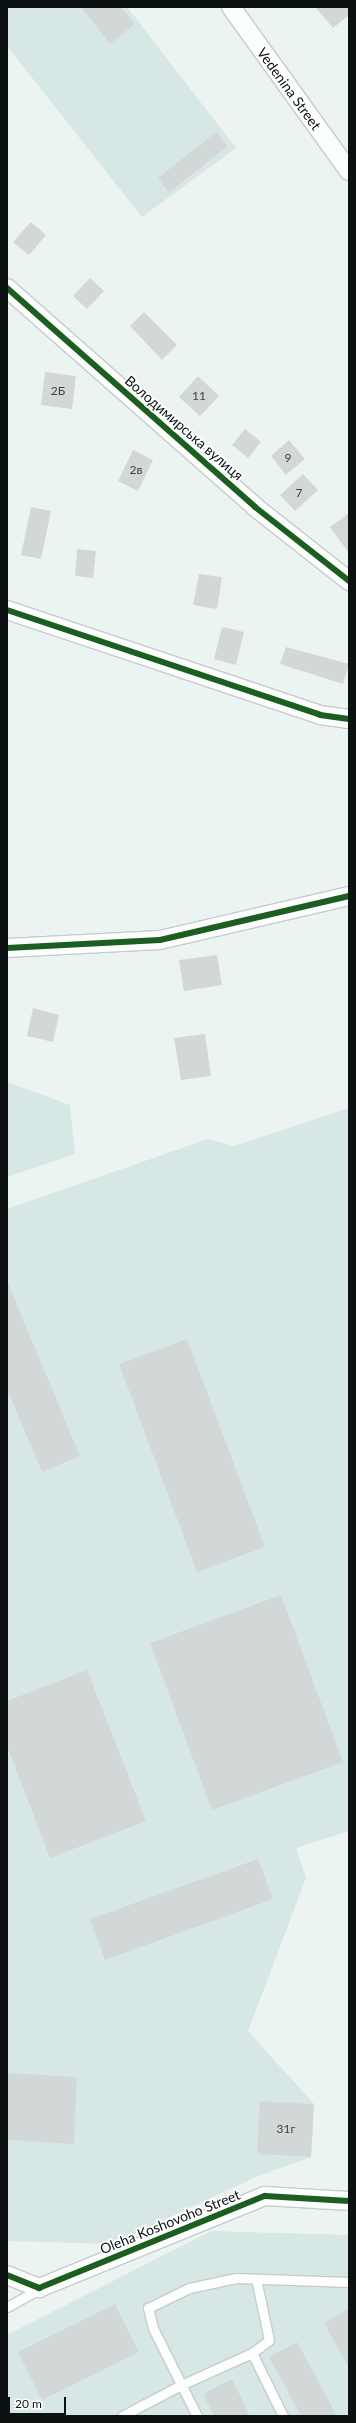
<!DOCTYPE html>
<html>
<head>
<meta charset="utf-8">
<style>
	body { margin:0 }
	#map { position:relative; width:356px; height:2423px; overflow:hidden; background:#ecf4f2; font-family:Lato,sans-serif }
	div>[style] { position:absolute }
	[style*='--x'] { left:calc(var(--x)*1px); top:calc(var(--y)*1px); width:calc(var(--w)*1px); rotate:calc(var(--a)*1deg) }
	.built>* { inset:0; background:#d7e7e5 }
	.building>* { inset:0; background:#d2d8d7 }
	.roads { filter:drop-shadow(1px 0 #c6cccb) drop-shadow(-1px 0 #c6cccb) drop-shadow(0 1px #c6cccb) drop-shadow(0 -1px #c6cccb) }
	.lane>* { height:9px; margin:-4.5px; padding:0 4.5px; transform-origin:4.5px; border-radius:4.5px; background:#fcfdfd }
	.street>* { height:18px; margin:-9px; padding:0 9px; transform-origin:9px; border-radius:9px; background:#fcfdfd }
	.cycleway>* { height:6px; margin:-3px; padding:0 3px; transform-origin:3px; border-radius:3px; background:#1b5e20 }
	span { translate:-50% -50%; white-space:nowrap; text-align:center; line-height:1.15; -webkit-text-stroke:3.5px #fff; paint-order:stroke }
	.number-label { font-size:12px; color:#3e4342 }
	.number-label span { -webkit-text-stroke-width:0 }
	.street-label { font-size:14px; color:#0c1111 }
	.frame { position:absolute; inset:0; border:8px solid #0c1111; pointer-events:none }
	.scale { position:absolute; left:8px; top:2397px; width:58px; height:18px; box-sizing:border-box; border:2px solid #0c1111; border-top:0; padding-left:5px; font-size:12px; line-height:14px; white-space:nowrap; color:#0c1111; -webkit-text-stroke:3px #fff; paint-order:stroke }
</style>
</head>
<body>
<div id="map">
	<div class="built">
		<i style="clip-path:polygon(7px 7px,127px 7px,236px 148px,142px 217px,7px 46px)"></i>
		<i style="clip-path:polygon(7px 1082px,70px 1105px,75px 1154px,7px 1177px)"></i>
		<i style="clip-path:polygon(349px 1108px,349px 1831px,296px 1848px,306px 1878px,248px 2031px,314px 2104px,311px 2157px,256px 2177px,112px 2244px,7px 2241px,7px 1209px,208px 1139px,234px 1146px)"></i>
		<i style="clip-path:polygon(211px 2231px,349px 2235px,349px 2416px,7px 2416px,7px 2335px)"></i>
	</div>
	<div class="building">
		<i style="clip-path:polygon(81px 7px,121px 7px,135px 24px,110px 44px)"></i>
		<i style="clip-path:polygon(315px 7px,349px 7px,349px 15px,333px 28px)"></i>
		<i style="clip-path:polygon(216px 132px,228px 146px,169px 193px,158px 178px)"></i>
		<i style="clip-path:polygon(31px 222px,46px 235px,29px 255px,13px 242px)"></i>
		<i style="clip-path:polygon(90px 278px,104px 291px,87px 309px,73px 296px)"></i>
		<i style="clip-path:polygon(144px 312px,177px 345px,162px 360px,130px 326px)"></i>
		<i style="clip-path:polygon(45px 372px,76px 376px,72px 409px,41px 405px)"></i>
		<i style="clip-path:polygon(198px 376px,219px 396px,200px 416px,179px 397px)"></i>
		<i style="clip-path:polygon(245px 429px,261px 442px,248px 458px,232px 445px)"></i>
		<i style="clip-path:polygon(289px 440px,305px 459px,286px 475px,271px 456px)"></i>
		<i style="clip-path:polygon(133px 450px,153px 460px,138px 491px,118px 481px)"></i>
		<i style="clip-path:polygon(303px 474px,318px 490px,295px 511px,280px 495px)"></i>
		<i style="clip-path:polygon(31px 507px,51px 511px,41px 559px,21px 555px)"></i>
		<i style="clip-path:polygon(349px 513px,349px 553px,330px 527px)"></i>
		<i style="clip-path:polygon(77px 549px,96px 551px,93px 578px,75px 576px)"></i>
		<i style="clip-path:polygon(199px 574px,222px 577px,217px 609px,193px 605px)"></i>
		<i style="clip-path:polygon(222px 627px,244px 632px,236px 665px,214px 659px)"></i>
		<i style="clip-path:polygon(286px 647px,349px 664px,343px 684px,280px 664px)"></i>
		<i style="clip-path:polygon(217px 955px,222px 985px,184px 991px,179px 960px)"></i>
		<i style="clip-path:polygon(33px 1008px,59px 1015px,53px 1042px,27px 1036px)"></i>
		<i style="clip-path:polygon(205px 1034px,211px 1076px,181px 1080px,174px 1038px)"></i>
		<i style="clip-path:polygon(7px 1281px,80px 1456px,42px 1472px,7px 1389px)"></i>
		<i style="clip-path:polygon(187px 1339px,265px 1547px,197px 1572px,119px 1364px)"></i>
		<i style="clip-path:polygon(281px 1595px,343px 1762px,212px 1810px,150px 1643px)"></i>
		<i style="clip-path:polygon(87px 1670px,146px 1821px,50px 1858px,7px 1746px,7px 1701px)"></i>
		<i style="clip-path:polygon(258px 1859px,273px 1899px,105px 1960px,90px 1919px)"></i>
		<i style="clip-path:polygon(7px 2073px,77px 2077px,74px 2144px,7px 2140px)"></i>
		<i style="clip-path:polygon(260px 2101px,314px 2104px,311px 2157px,257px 2154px)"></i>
		<i style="clip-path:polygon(115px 2304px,139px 2352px,42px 2400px,18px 2352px)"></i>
		<i style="clip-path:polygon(349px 2309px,349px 2368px,324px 2323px)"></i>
		<i style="clip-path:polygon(297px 2342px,337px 2416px,301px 2416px,269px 2357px)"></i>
		<i style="clip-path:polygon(232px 2379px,250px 2416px,214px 2416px,203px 2394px)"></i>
	</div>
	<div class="roads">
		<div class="lane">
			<i style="--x:7;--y:2307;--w:38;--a:-29"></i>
			<i style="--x:252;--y:2353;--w:70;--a:63.8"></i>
			<i style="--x:122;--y:2416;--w:67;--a:-27.7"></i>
			<i style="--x:181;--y:2385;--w:78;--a:-24.3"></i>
			<i style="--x:252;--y:2353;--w:21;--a:-37"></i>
			<i style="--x:269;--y:2340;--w:62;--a:-102"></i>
			<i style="--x:197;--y:2416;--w:98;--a:-116.6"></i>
			<i style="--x:153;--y:2328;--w:21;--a:-104"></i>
			<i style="--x:148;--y:2308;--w:46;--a:-26"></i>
			<i style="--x:189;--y:2288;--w:48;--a:-12"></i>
			<i style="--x:236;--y:2278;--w:113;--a:2"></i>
		</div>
		<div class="street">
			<i style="--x:231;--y:7;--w:202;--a:54.3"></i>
			<i style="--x:7;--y:288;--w:331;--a:41.4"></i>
			<i style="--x:255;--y:507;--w:120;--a:38.2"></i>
			<i style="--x:7;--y:610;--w:330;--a:18.5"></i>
			<i style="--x:320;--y:715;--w:29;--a:8"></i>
			<i style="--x:7;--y:948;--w:153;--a:-3"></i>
			<i style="--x:160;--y:940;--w:194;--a:-13.1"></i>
			<i style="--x:7;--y:2275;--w:35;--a:22"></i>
			<i style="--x:39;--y:2288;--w:244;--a:-22.2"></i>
			<i style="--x:265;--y:2196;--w:84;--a:3.4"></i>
		</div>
	</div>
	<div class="cycleway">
		<i style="--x:7;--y:288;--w:331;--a:41.4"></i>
		<i style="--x:255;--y:507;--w:120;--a:38.2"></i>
		<i style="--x:7;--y:610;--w:330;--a:18.5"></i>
		<i style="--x:320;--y:715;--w:29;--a:8"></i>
		<i style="--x:7;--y:948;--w:153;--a:-3"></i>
		<i style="--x:160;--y:940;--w:194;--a:-13.1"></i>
		<i style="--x:7;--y:2275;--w:35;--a:22"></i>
		<i style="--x:39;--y:2288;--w:244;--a:-22.2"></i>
		<i style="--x:265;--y:2196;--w:84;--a:3.4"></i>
	</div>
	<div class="number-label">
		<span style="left:58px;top:391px">2Б</span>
		<span style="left:199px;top:396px">11</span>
		<span style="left:288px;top:458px">9</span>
		<span style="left:136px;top:470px">2в</span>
		<span style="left:299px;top:493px">7</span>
		<span style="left:286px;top:2129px">31г</span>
	</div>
	<div class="street-label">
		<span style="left:289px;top:89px;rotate:54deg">Vedenina Street</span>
		<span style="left:184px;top:428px;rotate:41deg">Володимирська вулиця</span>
		<span style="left:170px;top:2222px;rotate:-22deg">Oleha Koshovoho Street</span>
	</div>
	<div class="frame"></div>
	<div class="scale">20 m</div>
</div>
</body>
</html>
